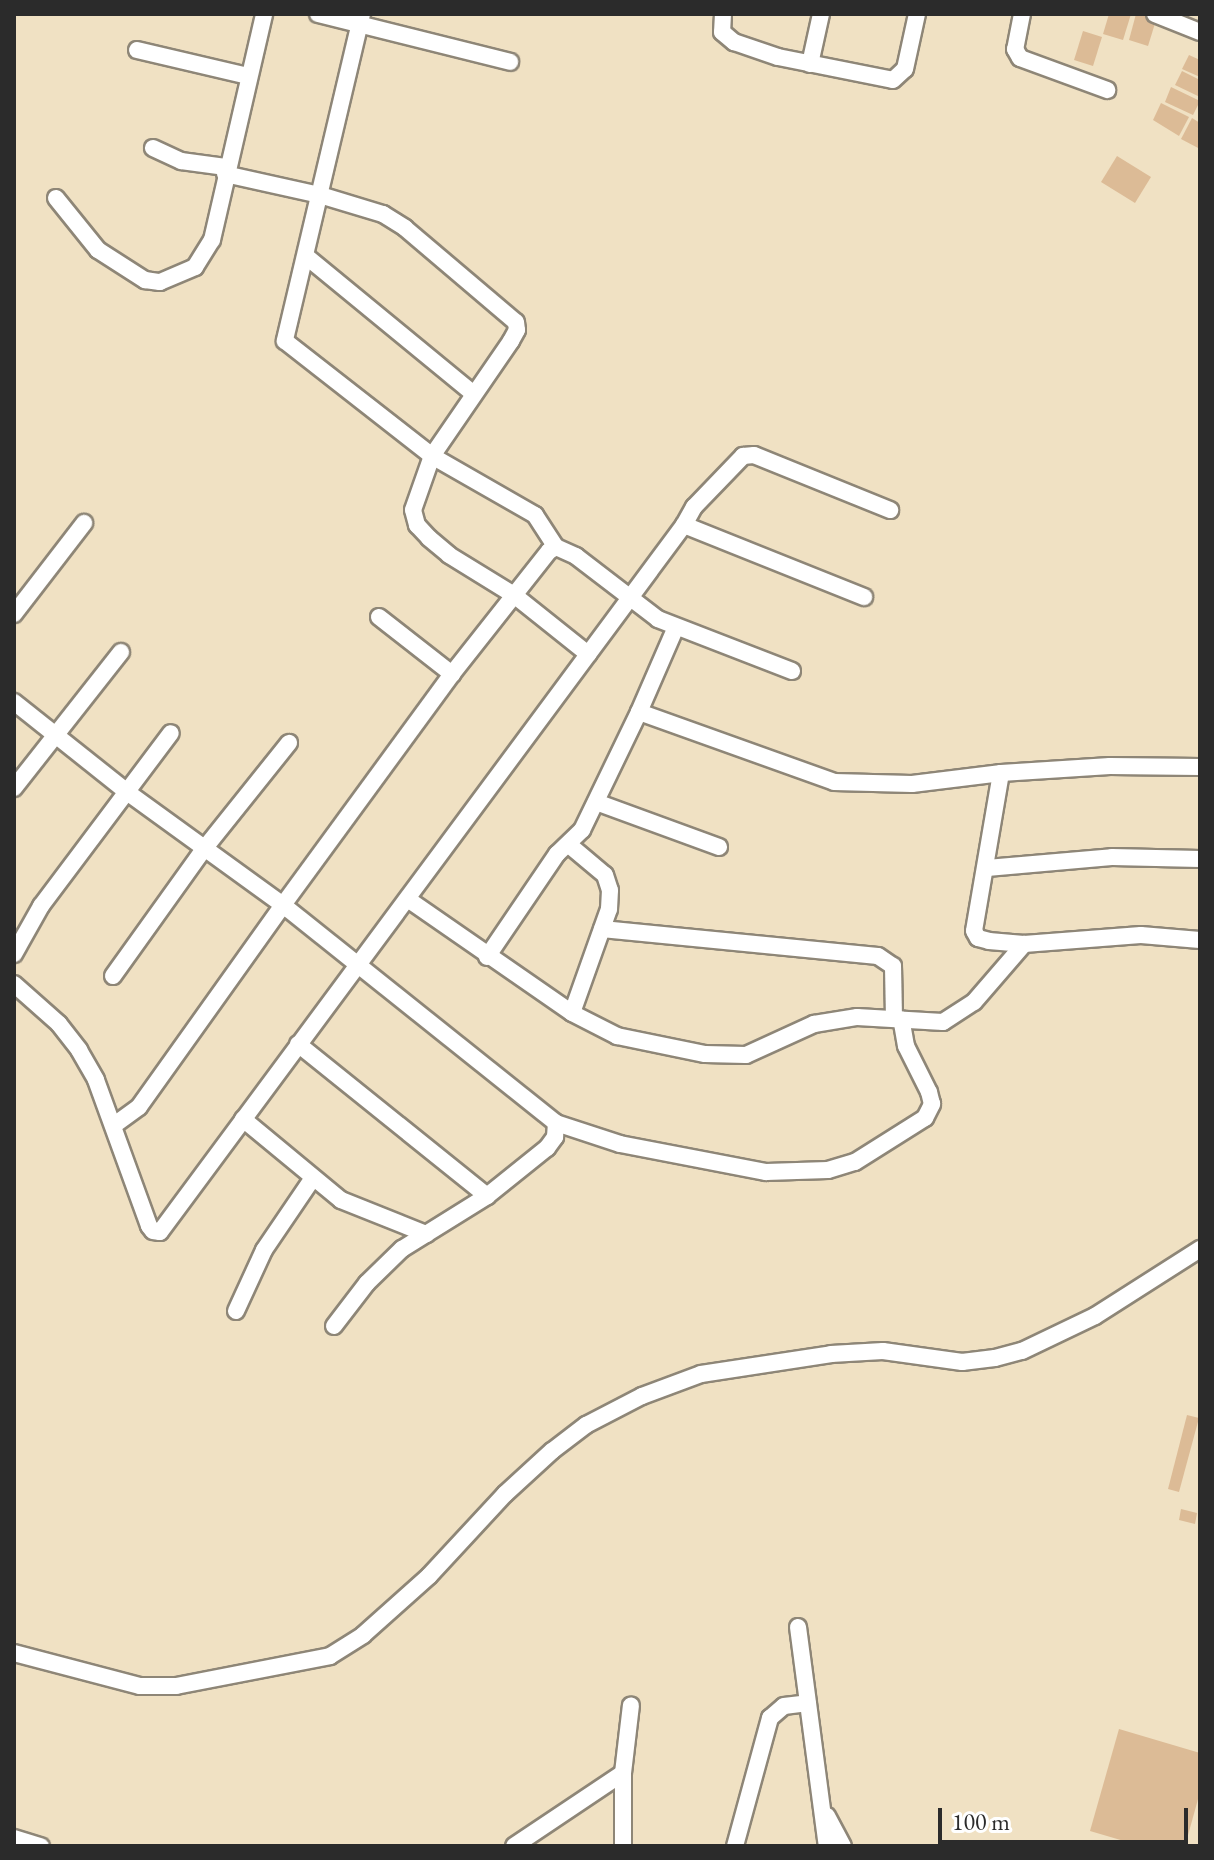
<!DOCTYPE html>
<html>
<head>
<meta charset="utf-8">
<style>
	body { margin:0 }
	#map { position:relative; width:1214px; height:1860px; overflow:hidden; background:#f0e1c3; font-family:"EB Garamond",serif }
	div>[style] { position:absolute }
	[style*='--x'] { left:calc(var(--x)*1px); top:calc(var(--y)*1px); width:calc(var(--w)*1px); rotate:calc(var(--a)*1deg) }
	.building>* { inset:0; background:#dcbb96 }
	.roads { filter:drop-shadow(2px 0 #8e8677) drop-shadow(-2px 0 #8e8677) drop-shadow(0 2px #8e8677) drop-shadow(0 -2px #8e8677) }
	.street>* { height:16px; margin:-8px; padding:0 8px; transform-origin:8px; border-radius:8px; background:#fff }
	span { translate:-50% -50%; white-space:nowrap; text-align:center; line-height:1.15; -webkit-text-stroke:8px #fff; paint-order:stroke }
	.frame { position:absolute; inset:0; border:16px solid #2b2b2b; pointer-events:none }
	.scale { position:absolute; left:938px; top:1808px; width:250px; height:36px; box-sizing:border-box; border:4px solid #2b2b2b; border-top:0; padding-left:10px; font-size:24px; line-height:28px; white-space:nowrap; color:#2b2b2b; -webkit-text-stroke:6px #fff; paint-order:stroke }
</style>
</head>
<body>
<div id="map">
	<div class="building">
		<i style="clip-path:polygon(1109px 14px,1131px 14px,1123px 40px,1103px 34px)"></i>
		<i style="clip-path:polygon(1136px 14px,1157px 17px,1148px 46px,1129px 40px)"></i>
		<i style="clip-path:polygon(1083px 31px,1102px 37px,1093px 66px,1074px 60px)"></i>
		<i style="clip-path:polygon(1189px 55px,1200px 60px,1200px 77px,1182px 69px)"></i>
		<i style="clip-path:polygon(1182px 71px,1200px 80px,1200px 97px,1175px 85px)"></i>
		<i style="clip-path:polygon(1171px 87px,1200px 101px,1193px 115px,1165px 102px)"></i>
		<i style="clip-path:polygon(1161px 103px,1189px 117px,1179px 136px,1153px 120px)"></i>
		<i style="clip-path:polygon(1192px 118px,1200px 123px,1200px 149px,1181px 139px)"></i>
		<i style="clip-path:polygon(1117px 156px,1151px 177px,1135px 203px,1101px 182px)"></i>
		<i style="clip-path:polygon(1187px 1415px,1199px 1418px,1179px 1492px,1168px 1489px)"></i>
		<i style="clip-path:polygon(1181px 1509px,1197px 1513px,1195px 1524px,1179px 1520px)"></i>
		<i style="clip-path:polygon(1119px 1729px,1200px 1753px,1200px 1792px,1185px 1846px,1141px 1846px,1090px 1831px)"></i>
	</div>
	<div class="roads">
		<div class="street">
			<i style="--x:318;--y:14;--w:198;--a:14"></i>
			<i style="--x:362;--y:14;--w:336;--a:103.3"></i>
			<i style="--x:285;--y:341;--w:187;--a:38"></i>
			<i style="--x:432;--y:456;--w:57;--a:109.4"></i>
			<i style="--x:413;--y:510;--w:16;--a:75"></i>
			<i style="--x:417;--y:525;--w:18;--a:47"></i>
			<i style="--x:429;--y:538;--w:26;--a:40"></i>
			<i style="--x:449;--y:555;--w:76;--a:31.6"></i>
			<i style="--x:514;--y:595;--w:95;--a:38.6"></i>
			<i style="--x:723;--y:14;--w:18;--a:93"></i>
			<i style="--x:722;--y:32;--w:16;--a:40"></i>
			<i style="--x:734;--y:42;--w:46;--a:18.8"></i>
			<i style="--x:778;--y:57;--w:117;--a:11.3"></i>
			<i style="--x:893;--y:80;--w:16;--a:-43"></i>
			<i style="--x:905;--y:69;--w:56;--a:-77.7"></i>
			<i style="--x:1022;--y:14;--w:36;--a:101"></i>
			<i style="--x:1015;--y:49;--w:10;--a:61"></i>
			<i style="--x:1020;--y:58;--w:93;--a:20.2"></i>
			<i style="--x:1155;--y:14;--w:48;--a:21.8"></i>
			<i style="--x:137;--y:50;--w:114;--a:13.2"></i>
			<i style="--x:810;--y:64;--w:51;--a:-77.6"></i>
			<i style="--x:153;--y:148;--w:31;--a:25"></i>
			<i style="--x:181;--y:161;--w:45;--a:7.6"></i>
			<i style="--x:225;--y:174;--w:97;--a:12.5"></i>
			<i style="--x:320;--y:195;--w:66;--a:16.8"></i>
			<i style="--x:383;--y:214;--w:26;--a:32"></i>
			<i style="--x:405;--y:228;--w:145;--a:40.3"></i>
			<i style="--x:516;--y:322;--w:8;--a:83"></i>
			<i style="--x:517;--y:330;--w:13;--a:119"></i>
			<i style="--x:511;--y:341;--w:140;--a:124.5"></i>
			<i style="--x:432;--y:456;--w:119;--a:29.8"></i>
			<i style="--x:535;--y:515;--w:38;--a:57"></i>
			<i style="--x:56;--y:198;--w:67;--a:51.1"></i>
			<i style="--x:98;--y:250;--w:56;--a:32.6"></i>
			<i style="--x:145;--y:280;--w:15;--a:8"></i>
			<i style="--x:160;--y:282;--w:38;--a:-23"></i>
			<i style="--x:195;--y:267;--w:32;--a:-58"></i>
			<i style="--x:212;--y:240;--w:232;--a:-77"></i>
			<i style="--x:307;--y:257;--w:216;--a:39.4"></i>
			<i style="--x:684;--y:525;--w:21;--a:-61"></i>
			<i style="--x:694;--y:507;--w:71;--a:-46.1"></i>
			<i style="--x:743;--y:456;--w:11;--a:-5"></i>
			<i style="--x:754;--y:455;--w:147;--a:22"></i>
			<i style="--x:14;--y:614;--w:115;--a:-52.4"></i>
			<i style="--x:379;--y:617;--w:93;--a:38"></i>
			<i style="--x:792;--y:671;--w:144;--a:-158.8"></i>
			<i style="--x:658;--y:619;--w:103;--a:-142.5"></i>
			<i style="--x:576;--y:556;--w:22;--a:-156"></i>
			<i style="--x:556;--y:547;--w:8;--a:150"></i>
			<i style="--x:549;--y:551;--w:157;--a:128.3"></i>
			<i style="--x:452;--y:674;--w:286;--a:126.2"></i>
			<i style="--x:283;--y:905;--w:349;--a:38.6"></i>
			<i style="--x:556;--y:1123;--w:67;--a:18.2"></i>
			<i style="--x:620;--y:1144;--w:149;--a:10.9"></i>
			<i style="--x:766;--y:1172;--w:62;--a:-1.8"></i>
			<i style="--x:828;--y:1170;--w:28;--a:-17"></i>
			<i style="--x:855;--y:1162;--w:83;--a:-32.2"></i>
			<i style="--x:925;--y:1118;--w:16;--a:-63"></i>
			<i style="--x:932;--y:1104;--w:12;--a:-104"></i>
			<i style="--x:929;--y:1092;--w:51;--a:-116.6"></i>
			<i style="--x:906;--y:1046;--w:27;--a:-100"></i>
			<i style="--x:14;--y:702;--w:144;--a:38.5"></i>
			<i style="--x:127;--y:792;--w:193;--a:35.9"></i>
			<i style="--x:283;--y:905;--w:248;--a:125.5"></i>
			<i style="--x:139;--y:1107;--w:31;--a:144"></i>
			<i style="--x:639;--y:712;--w:207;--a:19.7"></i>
			<i style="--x:834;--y:782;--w:78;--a:1.5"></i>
			<i style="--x:912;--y:784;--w:90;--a:-7"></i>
			<i style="--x:1001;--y:773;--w:109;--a:-3.7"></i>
			<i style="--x:1110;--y:766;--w:90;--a:0.6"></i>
			<i style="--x:1001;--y:773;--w:160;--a:99.7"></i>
			<i style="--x:974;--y:931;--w:8;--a:60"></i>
			<i style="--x:978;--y:938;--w:11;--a:15"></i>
			<i style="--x:989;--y:941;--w:35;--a:5"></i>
			<i style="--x:14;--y:788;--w:173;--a:-51.8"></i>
			<i style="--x:596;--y:802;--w:131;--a:20.1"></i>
			<i style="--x:568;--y:844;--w:48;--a:40"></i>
			<i style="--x:605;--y:875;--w:16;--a:72"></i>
			<i style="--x:610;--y:890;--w:19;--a:93"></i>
			<i style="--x:609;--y:909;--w:110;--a:109.6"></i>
			<i style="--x:987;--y:868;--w:125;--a:-5"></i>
			<i style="--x:1112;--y:857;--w:88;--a:1.3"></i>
			<i style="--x:409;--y:900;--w:198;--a:34.7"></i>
			<i style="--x:572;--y:1013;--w:51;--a:27.1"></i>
			<i style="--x:617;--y:1036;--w:90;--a:11.6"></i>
			<i style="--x:705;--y:1054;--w:41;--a:1.4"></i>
			<i style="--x:746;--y:1055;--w:75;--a:-24.5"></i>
			<i style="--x:814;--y:1024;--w:44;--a:-9.2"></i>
			<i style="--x:857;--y:1017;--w:86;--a:3.3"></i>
			<i style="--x:943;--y:1022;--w:37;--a:-33"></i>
			<i style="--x:974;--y:1002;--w:77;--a:-49.2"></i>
			<i style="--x:1024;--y:944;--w:117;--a:-4.4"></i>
			<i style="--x:1141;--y:935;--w:59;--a:4.8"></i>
			<i style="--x:602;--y:929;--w:277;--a:5.6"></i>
			<i style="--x:878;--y:956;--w:18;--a:34"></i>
			<i style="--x:893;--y:966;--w:52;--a:88.9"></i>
			<i style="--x:14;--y:954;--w:55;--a:-60.6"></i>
			<i style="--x:41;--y:906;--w:216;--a:-53.1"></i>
			<i style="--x:487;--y:957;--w:125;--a:-55.8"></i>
			<i style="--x:557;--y:854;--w:35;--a:-44"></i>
			<i style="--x:582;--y:830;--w:131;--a:-64.2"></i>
			<i style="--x:639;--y:712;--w:93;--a:-66.5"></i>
			<i style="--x:113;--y:976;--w:156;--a:-54.4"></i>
			<i style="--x:204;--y:849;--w:136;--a:-51.3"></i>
			<i style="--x:14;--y:984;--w:60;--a:41.6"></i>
			<i style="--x:59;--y:1024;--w:33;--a:52"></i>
			<i style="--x:79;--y:1050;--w:34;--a:60"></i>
			<i style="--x:96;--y:1080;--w:155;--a:70"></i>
			<i style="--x:149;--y:1226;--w:6;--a:51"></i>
			<i style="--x:153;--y:1231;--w:7;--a:8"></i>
			<i style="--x:160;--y:1232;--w:880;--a:-53.46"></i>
			<i style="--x:684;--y:525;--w:194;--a:21.8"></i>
			<i style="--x:298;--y:1044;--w:243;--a:38.8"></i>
			<i style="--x:243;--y:1119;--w:127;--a:39.6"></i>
			<i style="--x:341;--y:1200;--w:92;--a:21.8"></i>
			<i style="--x:236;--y:1311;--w:67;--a:-65.3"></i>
			<i style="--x:264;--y:1250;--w:87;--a:-55.8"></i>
			<i style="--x:334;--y:1326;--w:54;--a:-52.5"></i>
			<i style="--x:367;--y:1283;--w:49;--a:-44.2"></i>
			<i style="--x:402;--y:1249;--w:100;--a:-31.9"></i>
			<i style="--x:487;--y:1196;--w:77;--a:-38.7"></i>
			<i style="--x:547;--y:1148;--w:14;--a:-54"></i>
			<i style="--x:555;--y:1137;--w:14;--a:-86"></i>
			<i style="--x:798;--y:1627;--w:221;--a:82.5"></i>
			<i style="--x:14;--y:1653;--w:130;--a:14.7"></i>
			<i style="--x:140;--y:1686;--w:36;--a:0"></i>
			<i style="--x:176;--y:1686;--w:157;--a:-11"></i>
			<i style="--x:330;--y:1656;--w:39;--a:-32"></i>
			<i style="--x:363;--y:1635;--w:89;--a:-41.8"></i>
			<i style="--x:429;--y:1576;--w:112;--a:-47.2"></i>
			<i style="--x:505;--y:1494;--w:64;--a:-42.5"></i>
			<i style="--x:552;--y:1451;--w:43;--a:-37.4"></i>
			<i style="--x:586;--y:1425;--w:63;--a:-27.4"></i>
			<i style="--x:642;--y:1396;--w:63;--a:-20.4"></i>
			<i style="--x:701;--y:1374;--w:132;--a:-8.7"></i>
			<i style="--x:831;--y:1354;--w:52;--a:-3.3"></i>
			<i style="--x:883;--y:1351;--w:80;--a:7.9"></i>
			<i style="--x:962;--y:1362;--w:33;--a:-7"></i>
			<i style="--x:995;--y:1358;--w:28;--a:-15"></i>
			<i style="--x:1022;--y:1351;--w:81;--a:-25.6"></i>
			<i style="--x:1095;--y:1316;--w:125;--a:-32.5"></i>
			<i style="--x:827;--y:1816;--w:34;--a:62"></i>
			<i style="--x:14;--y:1838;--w:28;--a:17"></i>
			<i style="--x:514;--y:1846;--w:131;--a:-33.8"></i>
			<i style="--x:623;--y:1846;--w:73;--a:-90"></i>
			<i style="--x:623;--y:1773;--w:68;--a:-83.3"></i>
			<i style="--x:735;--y:1846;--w:133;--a:-74.7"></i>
			<i style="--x:770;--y:1718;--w:18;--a:-41"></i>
			<i style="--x:784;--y:1706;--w:24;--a:-7"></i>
		</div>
	</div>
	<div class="frame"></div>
	<div class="scale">100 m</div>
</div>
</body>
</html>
